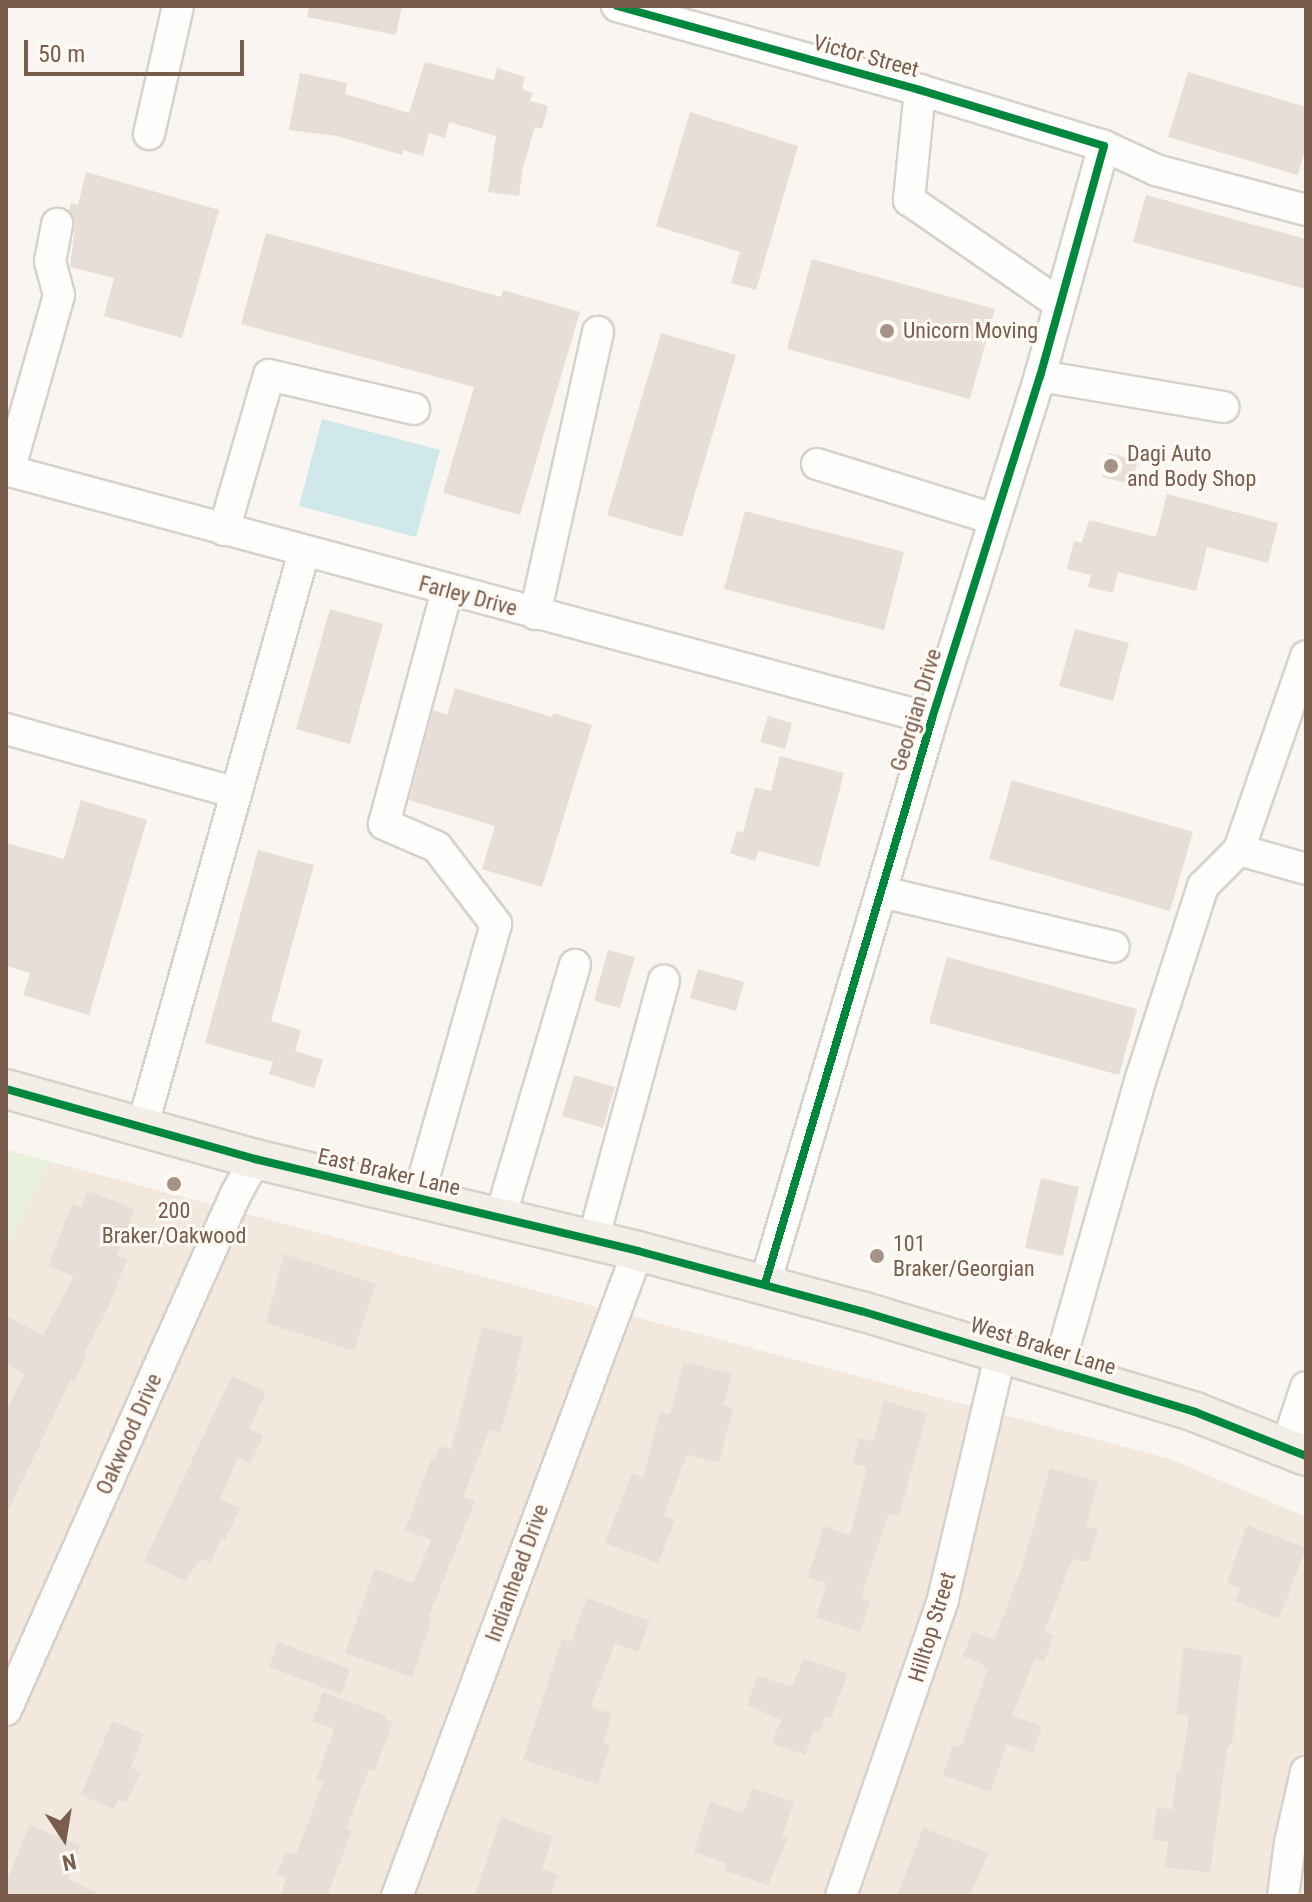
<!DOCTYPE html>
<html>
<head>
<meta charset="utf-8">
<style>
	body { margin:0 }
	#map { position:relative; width:1312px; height:1902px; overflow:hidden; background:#f9f5f0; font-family:"Roboto Condensed",sans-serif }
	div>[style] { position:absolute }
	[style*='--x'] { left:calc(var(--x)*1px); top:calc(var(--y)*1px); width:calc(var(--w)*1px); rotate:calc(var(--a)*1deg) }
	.residential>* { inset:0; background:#f2e8de }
	.green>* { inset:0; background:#e7f0db }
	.water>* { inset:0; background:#d0e8ea }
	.building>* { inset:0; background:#e6ded7 }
	.roads { filter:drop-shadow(2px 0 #d7d1cb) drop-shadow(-2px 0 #d7d1cb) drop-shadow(0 2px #d7d1cb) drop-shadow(0 -2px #d7d1cb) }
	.minor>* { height:30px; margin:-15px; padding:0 15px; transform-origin:15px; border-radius:15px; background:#fefefd }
	.major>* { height:38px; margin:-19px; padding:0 19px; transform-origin:19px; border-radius:19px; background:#f3eee8 }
	.cycleway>* { height:8px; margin:-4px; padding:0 4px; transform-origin:4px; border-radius:4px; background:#00873e }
	.dots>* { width:22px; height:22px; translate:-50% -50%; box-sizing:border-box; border:4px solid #fffaf3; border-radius:50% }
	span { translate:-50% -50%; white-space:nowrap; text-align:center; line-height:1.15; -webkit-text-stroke:6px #fffaf3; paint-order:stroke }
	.street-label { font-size:22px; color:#7a5c4d }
	.poi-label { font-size:22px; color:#7a5c4d }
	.left { translate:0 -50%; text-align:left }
	.frame { position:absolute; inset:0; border:8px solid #7a5c4d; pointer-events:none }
	.north { position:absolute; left:24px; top:1798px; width:80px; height:80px; -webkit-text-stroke:6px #fffaf3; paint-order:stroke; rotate:168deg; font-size:22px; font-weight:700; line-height:32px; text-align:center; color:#7a5c4d }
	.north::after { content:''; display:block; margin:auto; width:28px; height:36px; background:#7a5c4d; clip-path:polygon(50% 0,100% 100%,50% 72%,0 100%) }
	.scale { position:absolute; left:24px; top:40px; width:220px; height:36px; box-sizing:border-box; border:4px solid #7a5c4d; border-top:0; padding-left:10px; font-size:24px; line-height:28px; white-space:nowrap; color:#7a5c4d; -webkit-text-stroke:6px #fffaf3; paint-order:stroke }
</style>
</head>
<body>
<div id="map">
	<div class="residential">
		<i style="clip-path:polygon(6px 1150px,1170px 1459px,1306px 1517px,1306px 1896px,6px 1896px)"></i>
	</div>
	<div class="green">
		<i style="clip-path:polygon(6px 1150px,49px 1161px,6px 1253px)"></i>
	</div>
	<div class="water">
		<i style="clip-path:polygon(322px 419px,440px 450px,416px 537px,299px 506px)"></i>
	</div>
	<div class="building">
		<i style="clip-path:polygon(309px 6px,402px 6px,396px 35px,307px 17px)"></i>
		<i style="clip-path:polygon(425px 62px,494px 80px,497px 68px,525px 77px,522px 89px,533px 93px,530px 101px,548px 106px,542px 129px,535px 127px,523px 167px,519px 196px,488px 192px,496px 136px,449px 122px,445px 138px,429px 133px,423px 156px,403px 150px,402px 155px,337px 136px,289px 130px,300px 73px,347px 83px,345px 94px,409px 113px)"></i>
		<i style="clip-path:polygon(1188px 72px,1306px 107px,1306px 147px,1298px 175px,1168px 137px)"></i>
		<i style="clip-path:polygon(690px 112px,798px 146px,756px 290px,731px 283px,740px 252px,656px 226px)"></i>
		<i style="clip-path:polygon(86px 172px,219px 210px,182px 338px,104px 316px,114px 278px,70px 267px,75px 227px,69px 210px,71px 203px,78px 205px)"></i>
		<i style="clip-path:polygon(1146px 195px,1306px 239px,1306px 289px,1133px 242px)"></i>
		<i style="clip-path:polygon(266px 233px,501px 297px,503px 290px,580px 312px,520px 515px,443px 493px,474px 387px,241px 324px)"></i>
		<i style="clip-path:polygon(812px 259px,995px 309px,970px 399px,787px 349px)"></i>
		<i style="clip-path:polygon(661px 333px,736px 355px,682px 537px,607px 515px)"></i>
		<i style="clip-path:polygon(1109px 453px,1138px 461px,1131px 484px,1102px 477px)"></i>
		<i style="clip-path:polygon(1167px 494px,1278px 523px,1268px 563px,1207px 547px,1196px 591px,1118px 572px,1113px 593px,1088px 587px,1091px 575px,1067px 569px,1074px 541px,1082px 543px,1089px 520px,1156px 537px)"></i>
		<i style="clip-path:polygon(745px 511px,904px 552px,884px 630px,724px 589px)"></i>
		<i style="clip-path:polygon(330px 609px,383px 624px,350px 744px,296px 729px)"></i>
		<i style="clip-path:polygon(1075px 629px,1129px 643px,1113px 701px,1059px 686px)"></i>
		<i style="clip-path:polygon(455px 688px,552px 717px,553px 713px,592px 725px,542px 887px,482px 869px,495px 826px,409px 800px,433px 710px,447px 715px)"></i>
		<i style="clip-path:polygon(768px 716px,792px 723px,785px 749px,760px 742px)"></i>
		<i style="clip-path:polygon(780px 756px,844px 773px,819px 867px,759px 851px,755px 861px,730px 853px,737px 831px,743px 833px,755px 787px,771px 791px)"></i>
		<i style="clip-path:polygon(1012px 780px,1193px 832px,1170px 911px,989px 859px)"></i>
		<i style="clip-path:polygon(81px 800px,147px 820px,89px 1015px,23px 995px,30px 973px,6px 966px,6px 843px,64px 859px)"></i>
		<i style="clip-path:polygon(258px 850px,314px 865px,271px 1021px,301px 1030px,295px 1051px,323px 1060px,314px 1088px,269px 1074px,273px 1062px,205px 1043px)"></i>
		<i style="clip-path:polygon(608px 950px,635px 957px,620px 1008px,594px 1001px)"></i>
		<i style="clip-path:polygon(947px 957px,1137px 1009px,1119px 1075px,929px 1023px)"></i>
		<i style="clip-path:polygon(698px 969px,744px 982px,736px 1011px,690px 998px)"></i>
		<i style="clip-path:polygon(574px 1075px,615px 1087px,603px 1128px,562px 1116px)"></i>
		<i style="clip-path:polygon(1041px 1178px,1079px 1187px,1063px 1256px,1025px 1248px)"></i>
		<i style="clip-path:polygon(88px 1191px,135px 1209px,117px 1256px,127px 1259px,108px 1308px,84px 1354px,87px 1356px,74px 1381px,71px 1379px,6px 1515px,6px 1411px,25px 1374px,6px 1364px,6px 1316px,43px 1335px,74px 1276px,48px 1266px,72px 1204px,81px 1208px)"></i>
		<i style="clip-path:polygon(284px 1254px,376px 1284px,354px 1351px,266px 1323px)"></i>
		<i style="clip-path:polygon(482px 1327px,524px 1338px,515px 1371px,518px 1372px,500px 1433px,489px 1430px,463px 1497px,475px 1501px,428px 1618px,432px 1619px,412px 1677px,345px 1653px,375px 1569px,413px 1583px,431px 1540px,405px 1530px,431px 1460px,434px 1461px,440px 1446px,451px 1450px)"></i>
		<i style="clip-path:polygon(684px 1362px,732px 1374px,724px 1405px,733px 1408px,719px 1463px,687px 1454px,664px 1515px,675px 1520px,658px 1563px,605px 1543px,632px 1473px,643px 1478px,660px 1412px,670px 1414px)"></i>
		<i style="clip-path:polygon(232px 1376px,266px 1392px,249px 1429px,263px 1435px,251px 1463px,238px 1458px,220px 1499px,240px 1508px,225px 1540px,221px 1539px,210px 1563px,201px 1559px,185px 1581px,144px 1561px)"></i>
		<i style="clip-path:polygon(884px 1401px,927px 1413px,899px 1516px,889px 1513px,861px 1598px,870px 1602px,860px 1632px,816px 1617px,827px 1583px,808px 1577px,824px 1526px,850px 1535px,867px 1467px,853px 1464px,859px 1438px,873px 1442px)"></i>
		<i style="clip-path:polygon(1050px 1468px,1098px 1482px,1086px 1526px,1098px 1529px,1088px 1562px,1074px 1559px,1069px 1567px,1044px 1632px,1054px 1635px,1044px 1662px,1035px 1658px,1012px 1716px,1042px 1726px,1033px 1753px,1007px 1744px,991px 1792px,943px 1775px,953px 1745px,961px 1747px,987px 1670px,983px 1669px,984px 1665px,963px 1656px,973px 1631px,994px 1640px,1021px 1570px)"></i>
		<i style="clip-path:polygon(1247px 1525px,1306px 1548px,1279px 1619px,1235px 1601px,1240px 1588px,1227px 1583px)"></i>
		<i style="clip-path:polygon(587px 1598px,650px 1621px,638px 1652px,615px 1643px,591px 1707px,612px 1714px,603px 1743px,610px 1746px,598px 1784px,523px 1760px,562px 1639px,571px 1642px)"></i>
		<i style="clip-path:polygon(278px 1642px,350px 1669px,341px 1694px,269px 1667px)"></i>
		<i style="clip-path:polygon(1184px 1647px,1242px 1656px,1233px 1739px,1227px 1749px,1210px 1873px,1165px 1867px,1168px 1842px,1152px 1840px,1157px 1807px,1172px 1810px,1177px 1771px,1181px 1771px,1189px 1716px,1176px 1714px)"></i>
		<i style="clip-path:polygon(804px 1658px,848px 1674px,831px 1718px,825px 1716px,819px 1733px,814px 1731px,805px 1755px,772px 1743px,781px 1720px,747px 1705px,757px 1676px,792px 1687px)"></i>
		<i style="clip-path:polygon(323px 1692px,387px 1716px,385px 1719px,393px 1722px,374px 1771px,369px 1769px,346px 1829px,352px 1831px,327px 1896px,280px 1896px,287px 1878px,277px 1874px,285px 1852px,296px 1855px,324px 1779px,316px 1781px,334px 1729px,312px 1721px)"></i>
		<i style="clip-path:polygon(112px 1721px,144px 1734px,131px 1768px,140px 1772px,127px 1802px,118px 1799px,114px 1809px,81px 1795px)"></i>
		<i style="clip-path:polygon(752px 1788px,794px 1802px,782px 1837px,788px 1838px,768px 1885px,724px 1870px,726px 1863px,694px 1852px,710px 1802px,743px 1813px)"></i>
		<i style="clip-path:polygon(501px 1817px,553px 1837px,542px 1869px,558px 1875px,550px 1896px,475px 1896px)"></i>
		<i style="clip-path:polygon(29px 1825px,80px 1845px,68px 1879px,103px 1896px,6px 1896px,6px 1884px)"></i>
		<i style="clip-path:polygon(923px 1828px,989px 1853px,969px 1896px,897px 1896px)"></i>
	</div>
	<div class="roads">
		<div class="minor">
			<i style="--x:617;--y:6;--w:314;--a:15.5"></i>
			<i style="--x:920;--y:90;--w:192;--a:16.9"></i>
			<i style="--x:1104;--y:146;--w:57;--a:24.8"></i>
			<i style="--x:1156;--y:170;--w:155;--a:14.9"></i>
			<i style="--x:920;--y:90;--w:111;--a:95.7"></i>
			<i style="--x:909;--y:200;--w:183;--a:34.6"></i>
			<i style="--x:149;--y:134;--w:131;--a:-77.2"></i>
			<i style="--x:1040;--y:376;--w:186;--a:9.6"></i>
			<i style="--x:817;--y:464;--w:185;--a:17.3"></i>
			<i style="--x:6;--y:470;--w:959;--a:15.05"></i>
			<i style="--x:9;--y:471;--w:183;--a:-74.1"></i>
			<i style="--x:59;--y:295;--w:35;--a:-105"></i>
			<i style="--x:50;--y:261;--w:38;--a:-79"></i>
			<i style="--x:224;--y:530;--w:161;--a:-73.8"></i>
			<i style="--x:269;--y:375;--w:149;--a:13.2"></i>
			<i style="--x:535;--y:614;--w:289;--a:-77.4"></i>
			<i style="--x:6;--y:729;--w:239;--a:15.5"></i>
			<i style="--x:1239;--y:850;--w:70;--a:15.8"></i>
			<i style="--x:882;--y:892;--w:238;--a:13.3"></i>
			<i style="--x:142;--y:1128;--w:598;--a:-74.29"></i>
			<i style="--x:418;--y:1198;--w:285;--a:-74.1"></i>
			<i style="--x:496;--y:924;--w:97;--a:-127.5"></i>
			<i style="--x:437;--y:847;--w:58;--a:-156.5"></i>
			<i style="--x:384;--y:824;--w:242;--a:-74.9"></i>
			<i style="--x:500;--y:1218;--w:264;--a:-73.5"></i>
			<i style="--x:593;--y:1240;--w:269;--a:-74.7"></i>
			<i style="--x:765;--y:1284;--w:589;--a:-73.53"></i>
			<i style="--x:932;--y:719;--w:360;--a:-72.5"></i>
			<i style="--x:1040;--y:376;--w:239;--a:-74.5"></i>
			<i style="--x:1058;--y:1369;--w:303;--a:-74.1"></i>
			<i style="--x:1141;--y:1078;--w:202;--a:-72.1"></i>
			<i style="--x:1203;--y:886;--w:51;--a:-45"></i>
			<i style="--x:1239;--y:850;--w:205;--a:-70.9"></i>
			<i style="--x:1286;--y:1448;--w:64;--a:-71.8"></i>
			<i style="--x:6;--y:1710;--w:563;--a:-65.99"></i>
			<i style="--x:235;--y:1196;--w:42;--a:-61.6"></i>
			<i style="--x:397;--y:1896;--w:689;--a:-69.51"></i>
			<i style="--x:841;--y:1896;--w:314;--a:-71"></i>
			<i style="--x:943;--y:1599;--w:255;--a:-76.8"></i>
			<i style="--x:1283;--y:1896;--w:53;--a:-82.5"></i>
			<i style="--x:1290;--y:1843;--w:73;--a:-77.3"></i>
		</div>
		<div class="major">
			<i style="--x:6;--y:1089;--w:259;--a:15.7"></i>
			<i style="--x:255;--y:1159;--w:394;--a:13.5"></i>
			<i style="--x:638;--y:1251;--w:231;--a:15.1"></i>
			<i style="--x:861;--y:1311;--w:349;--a:16.8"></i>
			<i style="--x:1195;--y:1412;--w:119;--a:21.6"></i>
		</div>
	</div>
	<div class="cycleway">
		<i style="--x:617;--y:6;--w:314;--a:15.5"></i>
		<i style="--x:920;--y:90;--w:192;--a:16.9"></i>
		<i style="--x:1104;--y:146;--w:239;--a:105.5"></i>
		<i style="--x:1040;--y:376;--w:360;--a:107.5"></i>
		<i style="--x:932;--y:719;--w:589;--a:106.47"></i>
		<i style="--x:6;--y:1089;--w:259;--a:15.7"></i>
		<i style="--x:255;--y:1159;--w:394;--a:13.5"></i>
		<i style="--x:638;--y:1251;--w:231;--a:15.1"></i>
		<i style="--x:861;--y:1311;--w:349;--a:16.8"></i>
		<i style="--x:1195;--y:1412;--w:119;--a:21.6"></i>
	</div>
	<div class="dots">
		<i style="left:887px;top:331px;background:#a69286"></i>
		<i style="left:1111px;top:466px;background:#a69286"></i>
		<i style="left:174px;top:1184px;background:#a69286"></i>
		<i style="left:877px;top:1256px;background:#a69286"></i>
	</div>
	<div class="street-label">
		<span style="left:866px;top:56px;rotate:15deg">Victor Street</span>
		<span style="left:468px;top:596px;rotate:15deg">Farley Drive</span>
		<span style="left:916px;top:710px;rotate:-73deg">Georgian Drive</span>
		<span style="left:389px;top:1172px;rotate:13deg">East Braker Lane</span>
		<span style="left:1043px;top:1346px;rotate:17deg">West Braker Lane</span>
		<span style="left:129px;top:1434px;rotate:-66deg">Oakwood Drive</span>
		<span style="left:517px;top:1573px;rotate:-70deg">Indianhead Drive</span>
		<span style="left:932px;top:1627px;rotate:-73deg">Hilltop Street</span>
	</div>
	<div class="poi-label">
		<span class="left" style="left:903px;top:331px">Unicorn Moving</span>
		<span class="left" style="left:1127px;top:466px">Dagi Auto<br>and Body Shop</span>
		<span style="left:174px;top:1223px">200<br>Braker/Oakwood</span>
		<span class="left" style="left:893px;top:1256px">101<br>Braker/Georgian</span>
	</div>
	<div class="frame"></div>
	<div class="north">N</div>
	<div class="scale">50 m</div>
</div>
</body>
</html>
